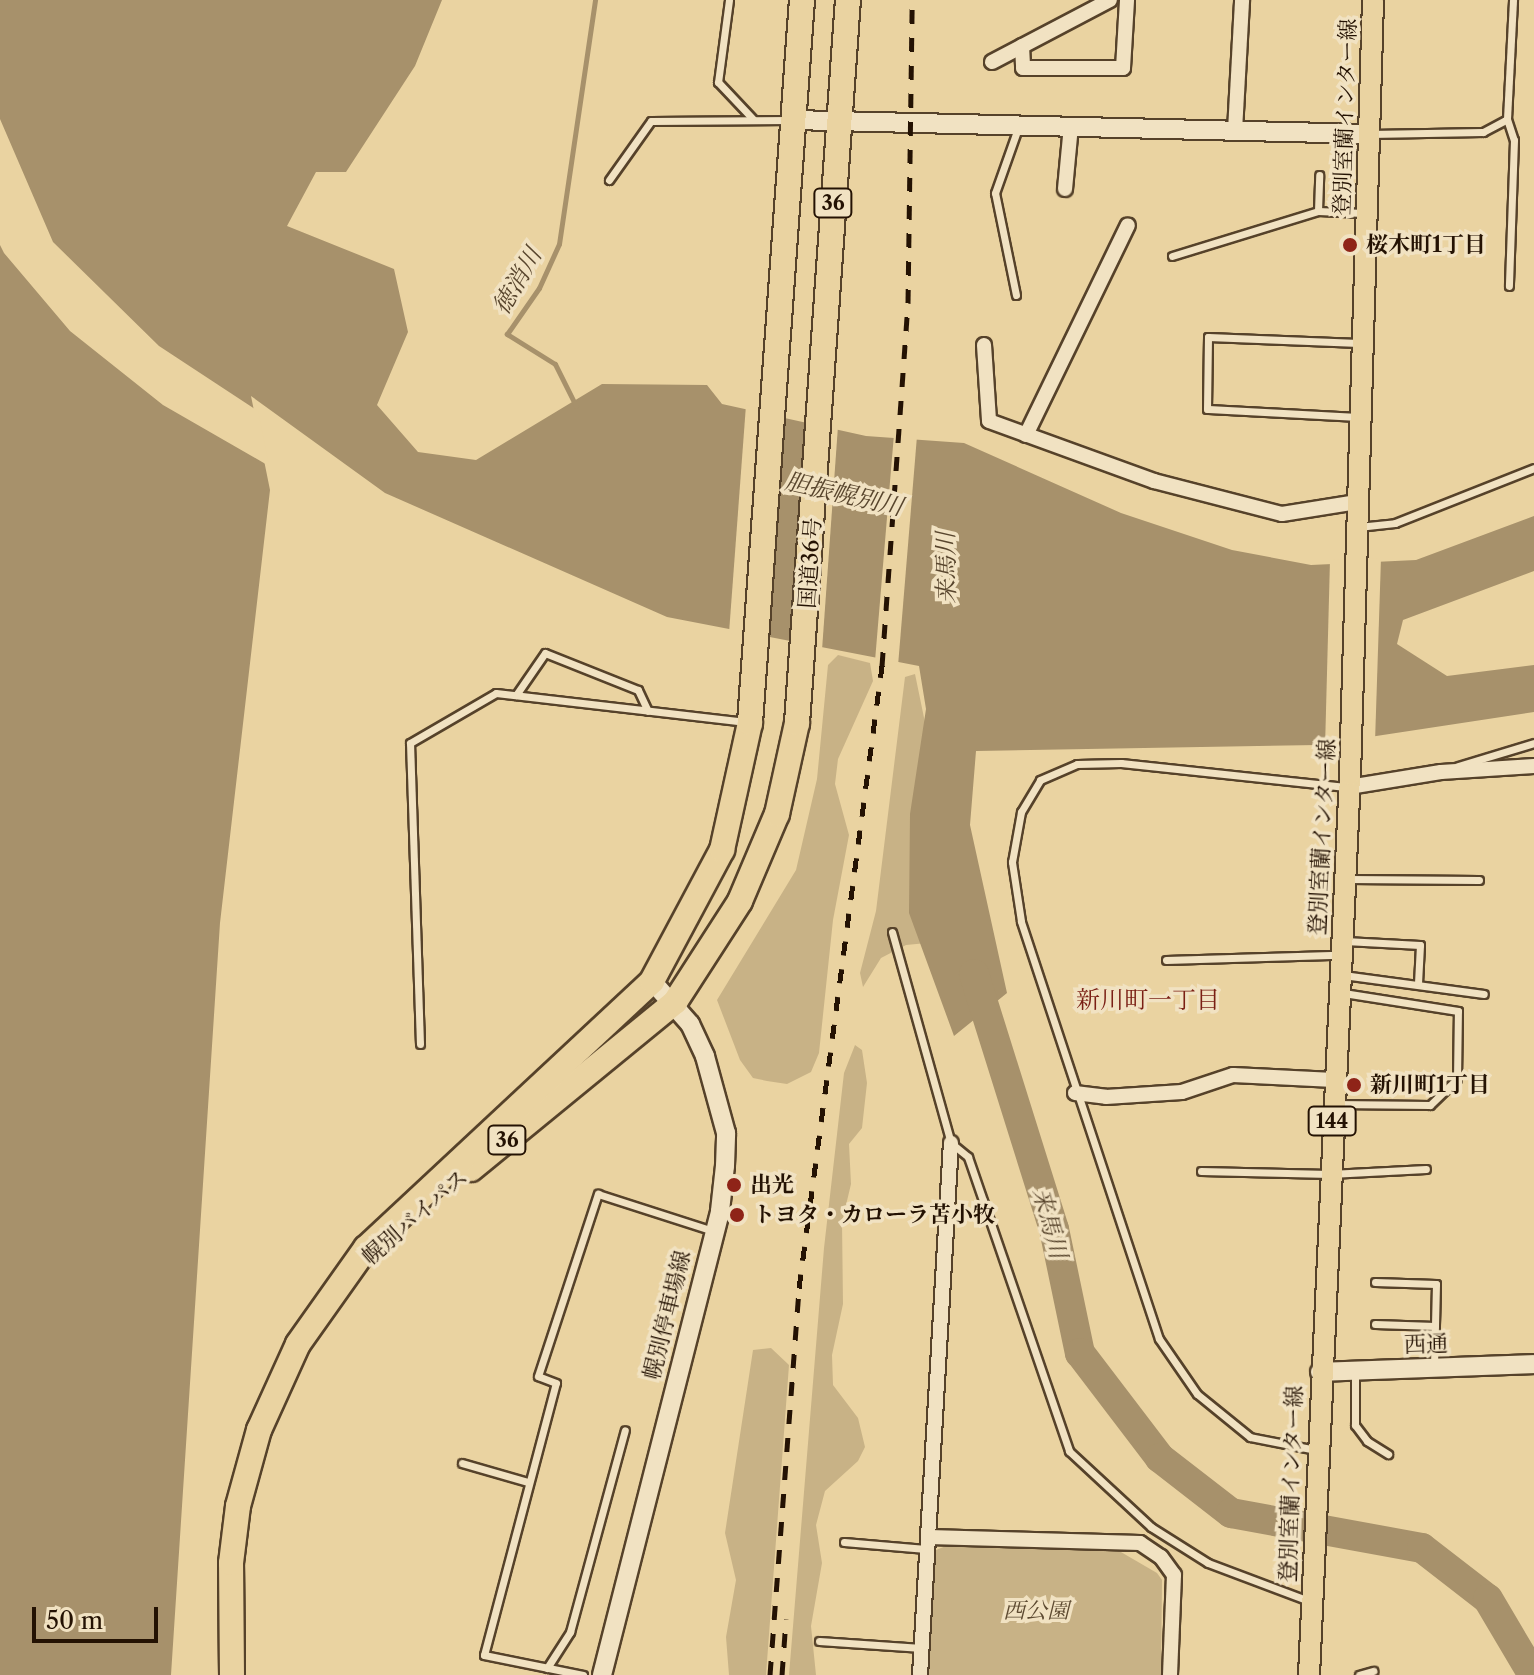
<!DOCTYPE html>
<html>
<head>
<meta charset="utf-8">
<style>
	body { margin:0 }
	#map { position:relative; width:1534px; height:1675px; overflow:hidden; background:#ead3a1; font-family:"Libre Caslon Text","Noto Serif JP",serif }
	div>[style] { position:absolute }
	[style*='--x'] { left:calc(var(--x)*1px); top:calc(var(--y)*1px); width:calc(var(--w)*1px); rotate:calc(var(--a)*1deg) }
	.green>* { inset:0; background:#c8b286 }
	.water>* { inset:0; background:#a7916b }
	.pier>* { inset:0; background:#ead3a1 }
	.stream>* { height:5px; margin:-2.5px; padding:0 2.5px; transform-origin:2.5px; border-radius:2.5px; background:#a7916b }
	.river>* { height:30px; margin:-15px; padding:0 15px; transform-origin:15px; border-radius:15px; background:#a7916b }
	.roads { filter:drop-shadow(2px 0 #56422a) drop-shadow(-2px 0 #56422a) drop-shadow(0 2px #56422a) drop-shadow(0 -2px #56422a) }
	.lane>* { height:7px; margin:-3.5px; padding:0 3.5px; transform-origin:3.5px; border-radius:3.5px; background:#f1e2c2 }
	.street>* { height:14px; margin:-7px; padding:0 7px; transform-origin:7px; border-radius:7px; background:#f1e2c2 }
	.secondary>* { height:18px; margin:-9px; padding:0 9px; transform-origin:9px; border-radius:9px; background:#f1e2c2 }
	.primary>* { height:20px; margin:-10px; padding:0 10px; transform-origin:10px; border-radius:10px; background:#ead3a1 }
	.highway>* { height:24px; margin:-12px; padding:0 12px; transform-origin:12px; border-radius:12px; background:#ead3a1 }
	.rail>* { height:5px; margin-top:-2.5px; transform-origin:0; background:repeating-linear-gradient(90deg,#241203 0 14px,transparent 0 28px) }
	.dots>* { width:22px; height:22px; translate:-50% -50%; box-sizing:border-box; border:4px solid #f1e2c2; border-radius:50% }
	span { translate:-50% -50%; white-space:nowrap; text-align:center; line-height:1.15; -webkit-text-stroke:7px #f1e2c2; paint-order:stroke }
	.shield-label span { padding:2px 6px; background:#f1e2c2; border:2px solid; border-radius:6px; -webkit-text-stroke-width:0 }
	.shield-label { font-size:20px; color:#241203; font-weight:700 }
	.street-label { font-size:22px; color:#241203 }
	.poi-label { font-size:22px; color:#241203; font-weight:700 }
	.left { translate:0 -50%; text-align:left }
	.park-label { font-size:22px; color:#5d4a31; font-style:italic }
	.water-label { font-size:24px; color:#58452d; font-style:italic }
	.neighbourhood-label { font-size:24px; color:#7a1f14 }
	.scale { position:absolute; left:32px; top:1607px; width:126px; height:36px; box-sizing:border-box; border:4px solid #241203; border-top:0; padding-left:10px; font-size:24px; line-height:28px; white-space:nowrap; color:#241203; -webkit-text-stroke:6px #f1e2c2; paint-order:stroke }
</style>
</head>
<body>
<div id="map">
	<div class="green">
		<i style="clip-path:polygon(838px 655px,870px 663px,873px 681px,838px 759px,835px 784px,849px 835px,833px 920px,819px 1053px,811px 1072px,787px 1084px,767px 1081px,753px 1078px,740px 1060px,717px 1000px,796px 870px,817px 779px,828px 665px)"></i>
		<i style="clip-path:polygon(915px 674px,929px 742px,927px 943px,906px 945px,881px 958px,863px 987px,860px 973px,876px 911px,905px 677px)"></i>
		<i style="clip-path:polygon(855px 1045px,862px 1050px,867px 1083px,862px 1128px,849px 1144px,851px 1184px,842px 1222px,843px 1304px,832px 1355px,833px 1385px,858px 1418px,865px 1447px,858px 1461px,825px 1491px,816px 1525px,822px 1563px,811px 1626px,816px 1675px,789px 1675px,824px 1248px,844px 1073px)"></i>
		<i style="clip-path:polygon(771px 1348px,789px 1365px,766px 1675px,729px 1675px,726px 1637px,736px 1580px,725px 1533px,753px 1350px)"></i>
		<i style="clip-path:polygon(946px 1546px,1114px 1548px,1157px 1573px,1162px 1580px,1161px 1675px,927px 1675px,936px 1550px)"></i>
	</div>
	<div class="water">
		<i style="clip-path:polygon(0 0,442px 0,415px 66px,346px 172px,316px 172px,287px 226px,394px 269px,408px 332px,377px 405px,418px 452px,476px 460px,602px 384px,707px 385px,722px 404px,866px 436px,964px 443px,1121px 513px,1232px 550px,1311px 565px,1416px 560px,1534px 516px,1534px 571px,1403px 620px,1397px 644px,1447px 676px,1534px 665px,1534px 712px,1317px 745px,976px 751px,970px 825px,1007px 993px,954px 1036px,909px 913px,910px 814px,926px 709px,919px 666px,667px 617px,385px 493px,251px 396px,270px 490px,220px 923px,171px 1675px,0 1675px)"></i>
	</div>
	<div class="pier">
		<i style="clip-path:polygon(0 119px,53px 242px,159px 346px,258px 411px,269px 466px,163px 405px,70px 331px,4px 253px,0 245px)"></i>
		<i style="clip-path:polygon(746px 405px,782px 413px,766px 640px,729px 633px)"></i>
		<i style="clip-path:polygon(807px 419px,838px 426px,822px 650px,813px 649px)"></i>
		<i style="clip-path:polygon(894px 434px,917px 436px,898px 666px,875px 661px)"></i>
		<i style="clip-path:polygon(1381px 558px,1375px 742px,1325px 748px,1330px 560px)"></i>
	</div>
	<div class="stream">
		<i style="--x:576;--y:406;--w:47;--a:-116.6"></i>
		<i style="--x:555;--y:364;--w:57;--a:-148"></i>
		<i style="--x:507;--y:334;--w:56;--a:-55.2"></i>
		<i style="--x:539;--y:288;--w:48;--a:-65.6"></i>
		<i style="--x:559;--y:244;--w:247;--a:-81.6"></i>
	</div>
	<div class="river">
		<i style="--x:974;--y:974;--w:267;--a:72.6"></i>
		<i style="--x:1054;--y:1229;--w:127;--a:78.2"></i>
		<i style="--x:1080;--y:1353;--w:132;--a:52.7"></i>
		<i style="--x:1160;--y:1458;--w:90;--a:37.8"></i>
		<i style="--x:1231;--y:1513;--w:194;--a:10.4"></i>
		<i style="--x:1422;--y:1548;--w:83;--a:37.7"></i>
		<i style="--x:1488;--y:1599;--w:88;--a:59.4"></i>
	</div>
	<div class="roads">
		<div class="lane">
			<i style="--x:729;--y:0;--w:83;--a:97.6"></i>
			<i style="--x:718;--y:82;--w:51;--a:46.6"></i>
			<i style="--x:1507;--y:119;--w:22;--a:72"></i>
			<i style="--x:1514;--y:140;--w:146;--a:92"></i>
			<i style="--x:1370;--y:134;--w:113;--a:-1"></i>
			<i style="--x:1483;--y:132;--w:27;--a:-28"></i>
			<i style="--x:1507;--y:119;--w:119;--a:-87.1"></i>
			<i style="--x:609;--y:180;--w:72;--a:-54.6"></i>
			<i style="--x:651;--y:121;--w:139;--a:-0.4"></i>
			<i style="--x:1318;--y:211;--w:36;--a:-88"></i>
			<i style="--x:1172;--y:256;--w:153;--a:-17.1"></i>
			<i style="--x:1318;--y:211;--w:45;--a:2.5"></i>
			<i style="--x:1016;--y:295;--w:104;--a:-101.6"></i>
			<i style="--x:995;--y:193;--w:69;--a:-70.5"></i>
			<i style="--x:1359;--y:417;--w:152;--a:-177"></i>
			<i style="--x:1207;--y:409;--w:72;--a:-89.2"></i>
			<i style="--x:1208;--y:337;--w:151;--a:2.3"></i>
			<i style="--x:1358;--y:527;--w:37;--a:-6"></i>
			<i style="--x:1395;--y:523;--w:149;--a:-21.6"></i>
			<i style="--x:516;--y:695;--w:51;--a:-55.4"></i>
			<i style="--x:545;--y:653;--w:100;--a:21.7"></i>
			<i style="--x:638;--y:690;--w:23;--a:65"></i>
			<i style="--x:1458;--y:766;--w:79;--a:-16.8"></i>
			<i style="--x:1349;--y:879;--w:130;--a:0.4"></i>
			<i style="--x:892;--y:932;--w:219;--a:74.4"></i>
			<i style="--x:951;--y:1143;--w:22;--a:39"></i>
			<i style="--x:968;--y:1157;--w:311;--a:71"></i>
			<i style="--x:1069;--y:1451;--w:112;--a:42.8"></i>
			<i style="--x:1151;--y:1527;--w:67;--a:32.3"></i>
			<i style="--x:1208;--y:1563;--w:108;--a:20.6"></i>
			<i style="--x:1345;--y:941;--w:75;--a:3.1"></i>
			<i style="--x:1420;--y:945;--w:39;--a:93"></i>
			<i style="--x:1166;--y:960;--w:173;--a:-1.7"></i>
			<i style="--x:1343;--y:975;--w:142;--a:7.7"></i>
			<i style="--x:420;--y:1044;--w:301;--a:-91.9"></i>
			<i style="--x:410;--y:743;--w:99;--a:-30.2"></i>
			<i style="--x:496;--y:693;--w:254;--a:6.6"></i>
			<i style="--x:1335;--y:1104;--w:95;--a:0.6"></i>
			<i style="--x:1430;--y:1105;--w:37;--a:-44"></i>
			<i style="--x:1457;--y:1079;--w:68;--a:-89.2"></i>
			<i style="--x:1458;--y:1011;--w:116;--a:-171.1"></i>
			<i style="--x:1201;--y:1171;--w:129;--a:1.3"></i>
			<i style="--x:1330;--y:1174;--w:96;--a:-3"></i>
			<i style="--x:1375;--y:1282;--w:61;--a:1.9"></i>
			<i style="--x:1436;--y:1284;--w:82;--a:91.4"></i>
			<i style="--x:1375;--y:1324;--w:60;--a:1.9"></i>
			<i style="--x:1355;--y:1372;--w:53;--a:90"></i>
			<i style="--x:1355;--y:1425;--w:20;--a:53"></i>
			<i style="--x:1367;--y:1441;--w:25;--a:32"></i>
			<i style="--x:1316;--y:1450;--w:67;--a:-168.9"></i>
			<i style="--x:1250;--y:1437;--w:68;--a:-140.9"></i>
			<i style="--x:1197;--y:1394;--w:67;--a:-124.6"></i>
			<i style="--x:1159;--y:1339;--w:440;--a:-108.3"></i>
			<i style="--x:1021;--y:921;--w:60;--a:-98.7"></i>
			<i style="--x:1012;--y:862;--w:51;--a:-79.8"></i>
			<i style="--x:1021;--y:812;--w:37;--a:-59"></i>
			<i style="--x:1040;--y:780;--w:40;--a:-23.4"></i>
			<i style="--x:1077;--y:764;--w:44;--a:-1.3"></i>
			<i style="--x:1121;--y:763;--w:226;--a:6.1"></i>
			<i style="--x:462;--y:1463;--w:69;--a:16.1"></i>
			<i style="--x:844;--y:1542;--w:82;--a:4.9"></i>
			<i style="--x:819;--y:1641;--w:103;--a:3.9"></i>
			<i style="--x:547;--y:1668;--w:43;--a:-57.4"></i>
			<i style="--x:570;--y:1632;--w:209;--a:-74.8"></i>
			<i style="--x:583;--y:1675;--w:101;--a:-168.6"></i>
			<i style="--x:484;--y:1655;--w:281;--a:-75.2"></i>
			<i style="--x:556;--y:1383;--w:19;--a:-159"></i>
			<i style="--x:538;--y:1376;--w:192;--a:-71.8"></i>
			<i style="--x:598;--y:1194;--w:121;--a:17.8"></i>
			<i style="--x:1359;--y:1675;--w:15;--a:-16"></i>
		</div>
		<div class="street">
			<i style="--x:1022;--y:46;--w:22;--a:87"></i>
			<i style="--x:1023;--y:68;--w:100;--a:0"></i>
			<i style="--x:1123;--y:68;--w:68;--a:-86.6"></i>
			<i style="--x:992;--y:62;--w:133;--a:-27.7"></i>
			<i style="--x:1235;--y:131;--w:131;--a:-86.9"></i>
			<i style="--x:1065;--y:189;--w:63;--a:-84.6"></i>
			<i style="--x:984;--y:345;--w:76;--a:86.2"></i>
			<i style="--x:989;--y:421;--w:176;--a:20"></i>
			<i style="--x:1154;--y:481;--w:132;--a:14.5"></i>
			<i style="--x:1282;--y:514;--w:76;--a:-9.1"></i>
			<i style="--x:1026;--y:435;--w:233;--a:-64.1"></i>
			<i style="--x:1349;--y:787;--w:93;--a:-9.3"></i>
			<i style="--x:1441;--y:772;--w:93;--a:-3.7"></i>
			<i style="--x:1075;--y:1093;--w:31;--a:7"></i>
			<i style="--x:1106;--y:1097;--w:76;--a:-3.8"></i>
			<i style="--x:1182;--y:1092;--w:54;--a:-18.4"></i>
			<i style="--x:1233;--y:1075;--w:101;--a:2.8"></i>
			<i style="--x:929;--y:1537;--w:211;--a:1.6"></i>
			<i style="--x:1140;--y:1543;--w:25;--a:34"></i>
			<i style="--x:1161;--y:1557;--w:22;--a:54"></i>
			<i style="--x:1174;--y:1575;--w:100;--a:92.3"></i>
			<i style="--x:920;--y:1675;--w:533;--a:-86.67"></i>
		</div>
		<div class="secondary">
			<i style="--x:792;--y:120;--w:576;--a:1.39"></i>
			<i style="--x:1320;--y:1372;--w:214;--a:-2.1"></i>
			<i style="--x:602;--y:1675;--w:479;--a:-75.7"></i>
			<i style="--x:720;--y:1211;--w:45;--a:-83.7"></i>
			<i style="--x:725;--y:1166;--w:33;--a:-88"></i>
			<i style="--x:726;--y:1133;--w:80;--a:-105.3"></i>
			<i style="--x:705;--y:1056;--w:35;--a:-115"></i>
			<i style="--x:690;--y:1024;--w:57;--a:-131.5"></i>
		</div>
		<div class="primary">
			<i style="--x:1309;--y:1675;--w:901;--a:-87.39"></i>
			<i style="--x:1350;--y:775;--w:775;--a:-88.3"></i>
		</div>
		<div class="highway">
			<i style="--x:471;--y:1169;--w:264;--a:-39.3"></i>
			<i style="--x:675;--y:1002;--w:120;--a:-57.2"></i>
			<i style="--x:740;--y:901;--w:95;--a:-67"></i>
			<i style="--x:777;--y:814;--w:93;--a:-77.6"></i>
			<i style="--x:797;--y:723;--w:725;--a:-85.97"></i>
			<i style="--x:232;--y:1675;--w:112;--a:-90.5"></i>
			<i style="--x:231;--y:1563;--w:57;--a:-83"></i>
			<i style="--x:238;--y:1506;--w:79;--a:-74.6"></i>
			<i style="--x:259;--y:1430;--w:94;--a:-65.6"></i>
			<i style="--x:298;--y:1344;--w:118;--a:-54.7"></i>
			<i style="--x:366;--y:1248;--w:391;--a:-43"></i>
			<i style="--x:652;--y:981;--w:149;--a:-61.9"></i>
			<i style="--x:722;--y:850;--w:130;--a:-77.6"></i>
			<i style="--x:750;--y:723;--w:725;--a:-85.89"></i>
		</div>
	</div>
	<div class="rail">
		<i style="--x:770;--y:1675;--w:388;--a:-85.7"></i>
		<i style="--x:799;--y:1288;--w:628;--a:-82.4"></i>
		<i style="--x:882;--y:666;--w:364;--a:-85.9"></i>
		<i style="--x:908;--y:303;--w:303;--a:-89.2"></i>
		<i style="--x:782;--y:1675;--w:56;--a:-85.9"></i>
	</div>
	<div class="dots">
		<i style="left:1350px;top:245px;background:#8f2418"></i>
		<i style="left:1354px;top:1085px;background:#8f2418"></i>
		<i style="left:734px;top:1185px;background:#8f2418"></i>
		<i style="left:737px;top:1215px;background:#8f2418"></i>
	</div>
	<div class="shield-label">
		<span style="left:833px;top:203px">36</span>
		<span style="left:1332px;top:1121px">144</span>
		<span style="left:507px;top:1140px">36</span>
	</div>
	<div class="street-label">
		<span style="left:1345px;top:117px;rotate:-88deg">登別室蘭インター線</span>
		<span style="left:810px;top:563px;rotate:-86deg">国道36号</span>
		<span style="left:1322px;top:837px;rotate:-87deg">登別室蘭インター線</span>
		<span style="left:415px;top:1217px;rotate:-41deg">幌別バイパス</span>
		<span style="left:667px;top:1315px;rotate:-76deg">幌別停車場線</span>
		<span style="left:1426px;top:1344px;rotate:-2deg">西通</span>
		<span style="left:1291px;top:1484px;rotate:-88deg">登別室蘭インター線</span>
	</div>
	<div class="poi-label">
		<span class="left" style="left:1366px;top:245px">桜木町1丁目</span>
		<span class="left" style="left:1370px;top:1085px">新川町1丁目</span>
		<span class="left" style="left:750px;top:1185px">出光</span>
		<span class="left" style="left:753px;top:1215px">トヨタ・カローラ苫小牧</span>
	</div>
	<div class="park-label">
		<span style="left:1036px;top:1611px">西公園</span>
	</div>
	<div class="water-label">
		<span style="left:517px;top:281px;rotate:-60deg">徳消川</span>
		<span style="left:844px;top:494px;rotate:13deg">胆振幌別川</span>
		<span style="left:946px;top:568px;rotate:-91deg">来馬川</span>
		<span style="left:1050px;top:1223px;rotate:75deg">来馬川</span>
	</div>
	<div class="neighbourhood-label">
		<span style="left:1148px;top:1000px">新川町一丁目</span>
	</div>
	<div class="scale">50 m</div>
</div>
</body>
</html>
